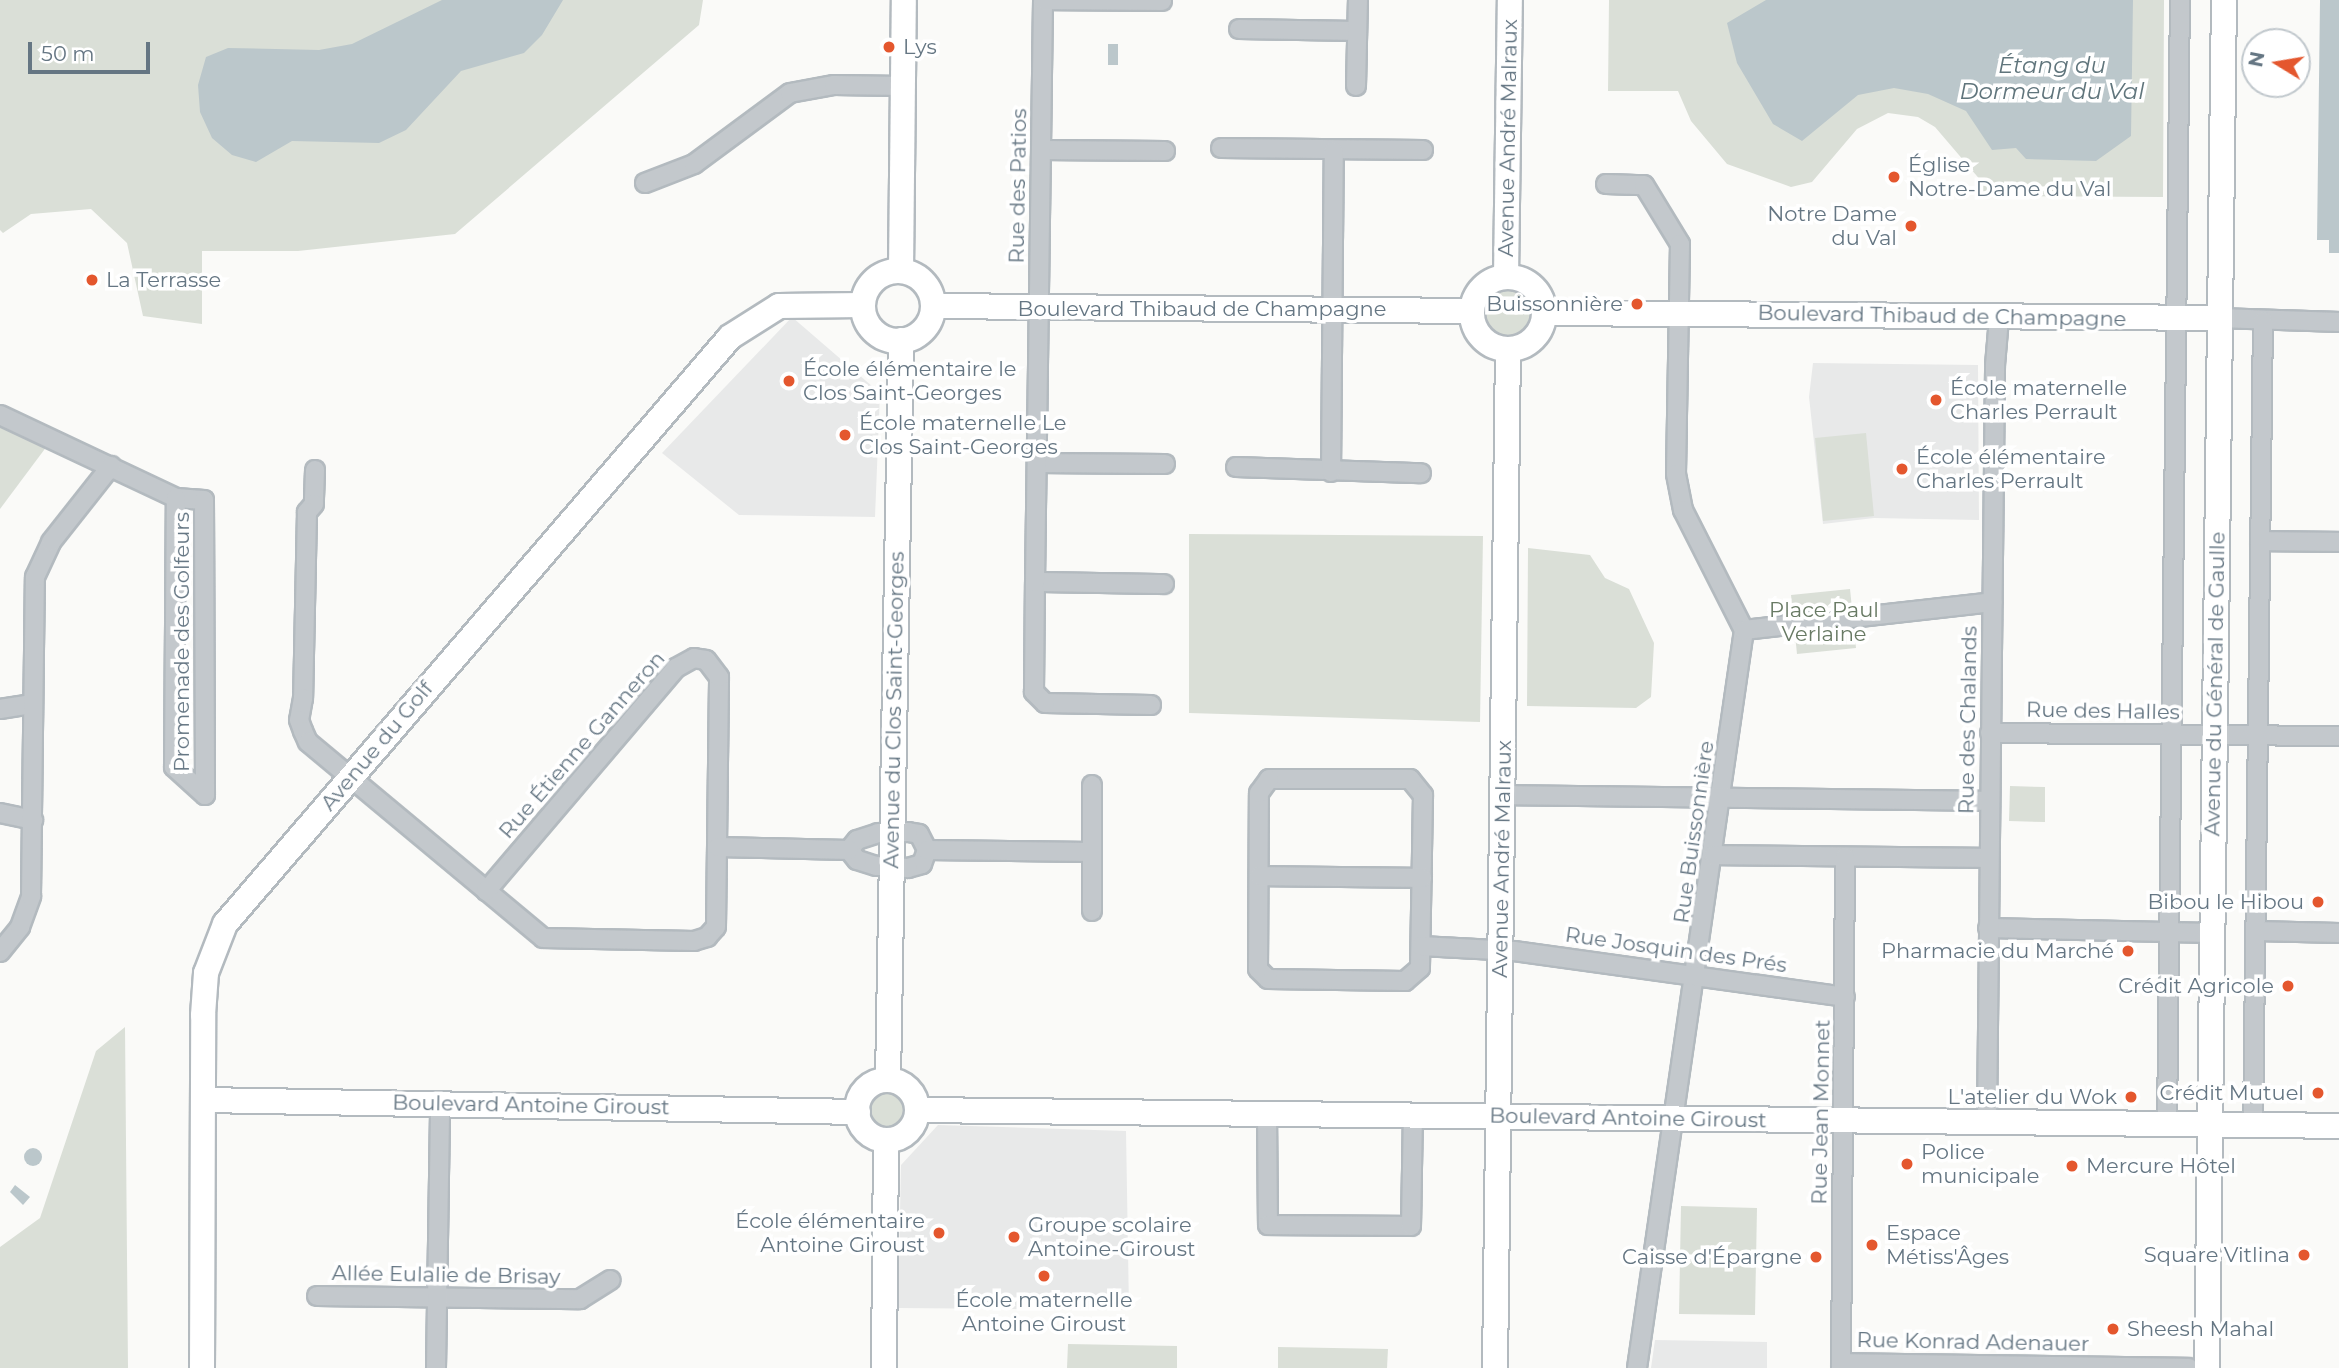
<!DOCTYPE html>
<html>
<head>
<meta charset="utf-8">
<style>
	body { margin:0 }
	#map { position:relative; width:2339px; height:1368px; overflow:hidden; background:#fafaf8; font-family:Montserrat,sans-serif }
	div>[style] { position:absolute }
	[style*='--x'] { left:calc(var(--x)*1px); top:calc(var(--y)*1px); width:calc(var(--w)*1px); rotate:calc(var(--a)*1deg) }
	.built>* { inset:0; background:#e8e9e9 }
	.green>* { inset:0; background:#dadfd7 }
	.round { border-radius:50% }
	.water>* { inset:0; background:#bbc7cb }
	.roads { filter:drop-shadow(2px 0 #b3babf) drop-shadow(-2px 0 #b3babf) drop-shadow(0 2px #b3babf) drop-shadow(0 -2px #b3babf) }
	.street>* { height:18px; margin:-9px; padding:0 9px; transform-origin:9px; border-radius:9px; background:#c3c8cc }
	.secondary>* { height:24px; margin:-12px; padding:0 12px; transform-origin:12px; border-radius:12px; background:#fff }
	.secondary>.ring { margin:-12px; padding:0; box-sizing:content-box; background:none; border:24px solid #fff; border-radius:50% }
	.dots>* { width:19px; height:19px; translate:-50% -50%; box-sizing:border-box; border:4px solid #fff; border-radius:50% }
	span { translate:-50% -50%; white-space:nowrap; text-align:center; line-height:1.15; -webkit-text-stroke:7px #fff; paint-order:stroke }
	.poi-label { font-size:21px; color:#657683 }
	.left { translate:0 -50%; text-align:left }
	.right { translate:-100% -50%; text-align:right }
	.street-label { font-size:21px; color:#657683 }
	.park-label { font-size:21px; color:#687a64 }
	.water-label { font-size:23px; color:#60757c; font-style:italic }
	.north { position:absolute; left:2241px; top:28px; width:70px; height:70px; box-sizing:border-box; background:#fff; border:2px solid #c1c8cd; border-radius:50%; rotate:281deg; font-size:19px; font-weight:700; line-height:28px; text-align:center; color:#657683 }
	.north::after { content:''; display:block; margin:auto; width:24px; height:32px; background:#e4572e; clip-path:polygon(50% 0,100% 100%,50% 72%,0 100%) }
	.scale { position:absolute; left:28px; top:42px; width:122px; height:32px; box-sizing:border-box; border:4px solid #657683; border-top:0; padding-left:9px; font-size:21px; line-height:24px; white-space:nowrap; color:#657683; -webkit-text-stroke:5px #fff; paint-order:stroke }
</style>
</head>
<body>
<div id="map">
	<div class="built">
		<i style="clip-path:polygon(792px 317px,880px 393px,875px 517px,739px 515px,662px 453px)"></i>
		<i style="clip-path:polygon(1813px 363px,1978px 365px,1979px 520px,1874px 518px,1823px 524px,1809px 397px)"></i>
		<i style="clip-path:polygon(938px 1125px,1126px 1131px,1129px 1310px,898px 1308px,901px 1165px)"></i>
		<i style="clip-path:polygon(1655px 1340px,1767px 1342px,1767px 1368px,1651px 1368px)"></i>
	</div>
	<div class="green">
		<i style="clip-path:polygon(0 0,703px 0,699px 25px,455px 234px,298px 251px,202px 251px,202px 324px,143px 316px,127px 243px,91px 209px,31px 214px,3px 233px,0 230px)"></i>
		<i style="clip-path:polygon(1609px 0,2164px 0,2163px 197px,1983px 196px,1982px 182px,1935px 127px,1918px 117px,1888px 113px,1857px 129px,1812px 182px,1791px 187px,1727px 164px,1691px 121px,1678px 91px,1608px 91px)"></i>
		<i class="round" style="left:1482px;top:286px;width:52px;height:52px"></i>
		<i style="clip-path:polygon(0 415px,50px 442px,0 509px)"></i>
		<i style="clip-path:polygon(1866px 433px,1874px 516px,1823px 521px,1815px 438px)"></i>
		<i style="clip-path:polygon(1189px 534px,1483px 536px,1480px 722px,1189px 713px)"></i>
		<i style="clip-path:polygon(1528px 548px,1590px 555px,1605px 578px,1629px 589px,1654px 643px,1651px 697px,1636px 708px,1527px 706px)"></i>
		<i style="clip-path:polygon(1850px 589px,1856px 648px,1797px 654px,1791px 595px)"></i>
		<i style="clip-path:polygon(2010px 786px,2045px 787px,2045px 822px,2009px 821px)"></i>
		<i style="clip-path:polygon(125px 1027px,128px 1368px,0 1368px,0 1247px,40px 1218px,96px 1051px)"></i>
		<i class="round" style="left:869px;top:1090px;width:40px;height:40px"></i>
		<i style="clip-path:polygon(1681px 1206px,1757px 1208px,1755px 1315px,1679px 1314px)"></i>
		<i style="clip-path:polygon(1068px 1344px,1177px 1346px,1177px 1368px,1067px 1368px)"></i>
		<i style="clip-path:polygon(1278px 1347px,1388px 1349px,1387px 1368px,1278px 1368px)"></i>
	</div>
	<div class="water">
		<i style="clip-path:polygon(442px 0,563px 0,542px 35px,524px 53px,461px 71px,406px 130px,379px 143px,292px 141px,256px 162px,232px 155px,212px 138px,200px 112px,198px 85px,206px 57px,228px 48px,319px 50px,352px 44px)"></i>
		<i style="clip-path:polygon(1766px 0,2133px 0,2131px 136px,2096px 161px,2026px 159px,2016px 148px,1992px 150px,1966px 111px,1928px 94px,1894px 88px,1858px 95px,1802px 141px,1773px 124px,1737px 63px,1727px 23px)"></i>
		<i style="clip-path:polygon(2320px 0,2339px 0,2339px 253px,2329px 253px,2329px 240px,2317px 240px)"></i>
		<i style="clip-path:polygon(1108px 44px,1118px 44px,1118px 65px,1108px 65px)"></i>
		<i class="round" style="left:24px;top:1148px;width:18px;height:18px"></i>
		<i style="clip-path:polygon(15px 1185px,30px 1197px,23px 1205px,10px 1192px)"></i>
	</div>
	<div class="roads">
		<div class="street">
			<i style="--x:1239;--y:29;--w:118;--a:1"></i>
			<i style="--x:1356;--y:86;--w:86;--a:-88.7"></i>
			<i style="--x:1221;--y:148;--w:202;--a:0.6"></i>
			<i style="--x:1041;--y:150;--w:124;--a:0.5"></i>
			<i style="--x:645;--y:183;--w:53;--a:-21.2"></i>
			<i style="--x:694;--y:164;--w:119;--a:-36.5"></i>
			<i style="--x:790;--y:93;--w:45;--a:-10.3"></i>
			<i style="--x:834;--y:85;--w:69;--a:0.8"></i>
			<i style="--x:1606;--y:184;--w:38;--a:2"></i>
			<i style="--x:1644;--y:185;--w:69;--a:58.6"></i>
			<i style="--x:1680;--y:244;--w:230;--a:91"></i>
			<i style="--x:1676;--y:474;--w:37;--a:79"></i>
			<i style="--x:1683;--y:510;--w:135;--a:63.1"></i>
			<i style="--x:1744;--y:630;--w:746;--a:98.25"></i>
			<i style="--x:2219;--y:318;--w:120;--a:1.9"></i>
			<i style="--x:0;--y:415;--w:195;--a:25.2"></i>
			<i style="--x:1037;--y:463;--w:128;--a:0.4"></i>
			<i style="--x:1236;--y:467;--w:185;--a:1.9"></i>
			<i style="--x:315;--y:470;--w:34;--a:92"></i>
			<i style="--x:314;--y:504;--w:11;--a:131"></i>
			<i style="--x:307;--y:512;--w:186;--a:91.2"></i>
			<i style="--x:303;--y:698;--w:22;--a:100"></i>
			<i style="--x:299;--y:720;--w:12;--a:70"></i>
			<i style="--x:303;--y:731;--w:12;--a:66"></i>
			<i style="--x:308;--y:742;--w:306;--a:39.8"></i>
			<i style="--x:543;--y:938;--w:151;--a:1.1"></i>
			<i style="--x:694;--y:941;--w:14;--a:-17"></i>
			<i style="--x:707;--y:937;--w:13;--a:-48"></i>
			<i style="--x:716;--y:927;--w:250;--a:-89.3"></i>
			<i style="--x:719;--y:677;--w:21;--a:-127"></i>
			<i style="--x:706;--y:660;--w:12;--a:-171"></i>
			<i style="--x:694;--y:658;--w:21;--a:151"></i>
			<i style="--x:676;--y:668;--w:293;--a:130.4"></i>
			<i style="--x:1331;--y:472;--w:321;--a:-89.5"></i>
			<i style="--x:176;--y:498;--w:28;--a:4"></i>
			<i style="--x:204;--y:500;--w:295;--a:89.8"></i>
			<i style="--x:205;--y:795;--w:42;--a:-137.9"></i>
			<i style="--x:174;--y:767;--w:269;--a:-89.6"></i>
			<i style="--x:2260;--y:541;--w:79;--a:0.7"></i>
			<i style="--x:1035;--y:582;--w:129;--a:0.9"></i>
			<i style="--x:1744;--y:630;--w:250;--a:-6.4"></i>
			<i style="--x:1151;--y:705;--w:106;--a:-178.9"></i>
			<i style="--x:1045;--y:703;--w:16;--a:-135"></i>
			<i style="--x:1034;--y:692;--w:110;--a:-89.5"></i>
			<i style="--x:1035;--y:582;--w:582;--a:-89.21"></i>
			<i style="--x:1043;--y:0;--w:119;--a:0.5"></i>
			<i style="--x:0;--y:709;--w:33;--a:-9"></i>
			<i style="--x:1990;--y:733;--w:349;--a:0.5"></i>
			<i style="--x:1269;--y:779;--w:141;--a:0"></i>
			<i style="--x:1410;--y:779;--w:21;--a:51"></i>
			<i style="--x:1423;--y:795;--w:173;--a:91"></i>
			<i style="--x:1420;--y:968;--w:20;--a:139"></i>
			<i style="--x:1405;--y:981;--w:137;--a:-179.2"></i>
			<i style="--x:1268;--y:979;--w:14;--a:-135"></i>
			<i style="--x:1258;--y:969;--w:176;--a:-89.7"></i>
			<i style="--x:1259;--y:793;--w:17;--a:-54"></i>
			<i style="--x:1503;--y:795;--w:487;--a:0.7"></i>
			<i style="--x:0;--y:813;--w:34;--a:12"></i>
			<i style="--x:908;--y:832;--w:11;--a:10"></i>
			<i style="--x:919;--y:834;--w:18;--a:63"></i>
			<i style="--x:927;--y:850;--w:15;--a:110"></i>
			<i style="--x:922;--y:864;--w:15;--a:164"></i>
			<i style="--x:908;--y:868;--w:32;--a:-176"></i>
			<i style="--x:876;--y:866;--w:20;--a:-162"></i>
			<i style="--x:857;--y:860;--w:13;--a:-129"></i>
			<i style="--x:849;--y:850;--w:13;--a:-51"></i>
			<i style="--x:857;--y:840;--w:22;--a:-18"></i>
			<i style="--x:878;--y:833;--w:30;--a:-2"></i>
			<i style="--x:718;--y:847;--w:131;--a:1.3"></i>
			<i style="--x:927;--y:850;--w:165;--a:0.7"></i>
			<i style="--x:1714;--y:855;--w:274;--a:0.6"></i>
			<i style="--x:1259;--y:876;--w:163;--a:0.7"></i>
			<i style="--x:1092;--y:911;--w:126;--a:-90"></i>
			<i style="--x:1988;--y:928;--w:224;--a:1.3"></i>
			<i style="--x:2255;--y:931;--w:84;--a:1.4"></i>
			<i style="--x:1421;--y:946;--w:93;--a:3.1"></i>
			<i style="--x:1514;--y:951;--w:334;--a:7.9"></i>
			<i style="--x:0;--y:952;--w:32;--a:-51"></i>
			<i style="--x:20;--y:927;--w:33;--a:-70"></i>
			<i style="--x:31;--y:896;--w:319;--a:-89.3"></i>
			<i style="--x:35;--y:577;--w:38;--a:-65"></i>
			<i style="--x:51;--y:542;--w:97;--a:-51.7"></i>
			<i style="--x:1267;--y:1113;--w:112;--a:89.5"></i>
			<i style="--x:1268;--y:1225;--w:143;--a:0.4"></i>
			<i style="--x:1411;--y:1226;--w:110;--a:-89"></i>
			<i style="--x:1987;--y:1122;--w:757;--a:-89.39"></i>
			<i style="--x:1995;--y:365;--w:47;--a:-85.1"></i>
			<i style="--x:2167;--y:1123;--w:1123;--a:-89.34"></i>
			<i style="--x:2253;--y:1125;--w:804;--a:-89.29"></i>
			<i style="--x:317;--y:1296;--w:263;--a:0.7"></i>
			<i style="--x:580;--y:1299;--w:36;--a:-32"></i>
			<i style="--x:1841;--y:1363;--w:348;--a:0.8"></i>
			<i style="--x:436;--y:1368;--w:263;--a:-89.1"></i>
			<i style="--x:1841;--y:1368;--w:511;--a:-89.55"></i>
		</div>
		<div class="secondary">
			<i style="--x:901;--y:271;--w:271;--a:-89.4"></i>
			<i class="ring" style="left:863px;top:271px;width:46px;height:46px"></i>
			<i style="--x:1506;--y:277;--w:277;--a:-89.2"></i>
			<i class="ring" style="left:1472px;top:277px;width:48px;height:48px"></i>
			<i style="--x:933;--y:306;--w:539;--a:0.53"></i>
			<i style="--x:1544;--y:313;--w:675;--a:0.42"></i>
			<i style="--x:888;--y:1080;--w:740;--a:-88.99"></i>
			<i class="ring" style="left:857px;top:1080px;width:36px;height:36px"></i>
			<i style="--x:204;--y:1100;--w:654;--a:1.05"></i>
			<i style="--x:917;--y:1110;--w:1422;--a:0.64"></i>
			<i style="--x:202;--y:1368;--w:353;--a:-89.8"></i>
			<i style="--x:203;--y:1015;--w:42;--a:-85.9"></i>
			<i style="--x:206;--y:973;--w:53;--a:-68.8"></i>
			<i style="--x:225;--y:924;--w:774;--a:-49.29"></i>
			<i style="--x:730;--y:337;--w:58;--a:-32.3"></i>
			<i style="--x:779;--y:306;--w:84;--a:-0.7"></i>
			<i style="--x:884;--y:1368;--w:228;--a:-89.5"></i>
			<i style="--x:1495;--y:1368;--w:1018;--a:-89.27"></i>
			<i style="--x:2207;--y:1368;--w:1368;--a:-89.29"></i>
		</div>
	</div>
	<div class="dots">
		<i style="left:889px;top:47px;background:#e4572e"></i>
		<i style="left:1894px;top:177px;background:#e4572e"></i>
		<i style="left:1911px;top:226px;background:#e4572e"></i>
		<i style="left:92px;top:280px;background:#e4572e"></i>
		<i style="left:1637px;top:304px;background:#e4572e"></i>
		<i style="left:789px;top:381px;background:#e4572e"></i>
		<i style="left:1936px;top:400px;background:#e4572e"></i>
		<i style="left:845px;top:435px;background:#e4572e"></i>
		<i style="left:1902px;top:469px;background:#e4572e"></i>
		<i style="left:2318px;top:902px;background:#e4572e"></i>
		<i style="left:2128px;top:951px;background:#e4572e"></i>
		<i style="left:2288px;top:986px;background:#e4572e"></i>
		<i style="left:2318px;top:1093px;background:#e4572e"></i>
		<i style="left:2131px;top:1097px;background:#e4572e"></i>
		<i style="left:1907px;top:1164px;background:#e4572e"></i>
		<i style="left:2072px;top:1166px;background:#e4572e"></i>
		<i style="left:939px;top:1233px;background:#e4572e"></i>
		<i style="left:1014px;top:1237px;background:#e4572e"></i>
		<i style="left:1872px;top:1245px;background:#e4572e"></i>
		<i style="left:2304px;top:1255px;background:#e4572e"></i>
		<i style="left:1816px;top:1257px;background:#e4572e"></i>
		<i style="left:1044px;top:1276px;background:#e4572e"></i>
		<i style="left:2113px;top:1329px;background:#e4572e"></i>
	</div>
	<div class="poi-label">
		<span class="left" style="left:903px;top:47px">Lys</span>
		<span class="left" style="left:1908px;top:177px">Église<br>Notre-Dame du Val</span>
		<span class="right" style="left:1897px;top:226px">Notre Dame<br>du Val</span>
		<span class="left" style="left:106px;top:280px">La Terrasse</span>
		<span class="right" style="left:1623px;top:304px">Buissonnière</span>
		<span class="left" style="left:803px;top:381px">École élémentaire le<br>Clos Saint-Georges</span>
		<span class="left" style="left:1950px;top:400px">École maternelle<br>Charles Perrault</span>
		<span class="left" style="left:859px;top:435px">École maternelle Le<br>Clos Saint-Georges</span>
		<span class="left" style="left:1916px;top:469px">École élémentaire<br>Charles Perrault</span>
		<span class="right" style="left:2304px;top:902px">Bibou le Hibou</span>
		<span class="right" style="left:2114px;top:951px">Pharmacie du Marché</span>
		<span class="right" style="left:2274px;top:986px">Crédit Agricole</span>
		<span class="right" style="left:2304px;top:1093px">Crédit Mutuel</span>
		<span class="right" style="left:2117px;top:1097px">L'atelier du Wok</span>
		<span class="left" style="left:1921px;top:1164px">Police<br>municipale</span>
		<span class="left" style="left:2086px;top:1166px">Mercure Hôtel</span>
		<span class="right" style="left:925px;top:1233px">École élémentaire<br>Antoine Giroust</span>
		<span class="left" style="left:1028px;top:1237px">Groupe scolaire<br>Antoine-Giroust</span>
		<span class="left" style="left:1886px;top:1245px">Espace<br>Métiss'Âges</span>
		<span class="right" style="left:2290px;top:1255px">Square Vitlina</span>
		<span class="right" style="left:1802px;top:1257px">Caisse d'Épargne</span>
		<span style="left:1044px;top:1312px">École maternelle<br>Antoine Giroust</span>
		<span class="left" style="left:2127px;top:1329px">Sheesh Mahal</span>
	</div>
	<div class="street-label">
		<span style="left:1508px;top:138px;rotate:-89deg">Avenue André Malraux</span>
		<span style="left:1018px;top:186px;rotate:-89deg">Rue des Patios</span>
		<span style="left:1202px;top:309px">Boulevard Thibaud de Champagne</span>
		<span style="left:1942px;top:316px;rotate:1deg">Boulevard Thibaud de Champagne</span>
		<span style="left:182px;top:642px;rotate:-90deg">Promenade des Golfeurs</span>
		<span style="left:2215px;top:684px;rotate:-89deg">Avenue du Général de Gaulle</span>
		<span style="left:894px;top:710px;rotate:-89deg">Avenue du Clos Saint-Georges</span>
		<span style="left:2103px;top:711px;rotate:1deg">Rue des Halles</span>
		<span style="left:1968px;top:720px;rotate:-89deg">Rue des Chalands</span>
		<span style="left:582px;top:745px;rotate:-49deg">Rue Étienne Ganneron</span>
		<span style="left:377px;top:746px;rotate:-50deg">Avenue du Golf</span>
		<span style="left:1694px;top:832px;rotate:-82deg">Rue Buissonnière</span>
		<span style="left:1502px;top:859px;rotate:-89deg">Avenue André Malraux</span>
		<span style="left:1676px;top:950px;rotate:8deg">Rue Josquin des Prés</span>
		<span style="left:531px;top:1105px;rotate:1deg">Boulevard Antoine Giroust</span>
		<span style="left:1821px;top:1112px;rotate:-89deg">Rue Jean Monnet</span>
		<span style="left:1628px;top:1118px;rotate:1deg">Boulevard Antoine Giroust</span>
		<span style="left:446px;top:1275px;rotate:1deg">Allée Eulalie de Brisay</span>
		<span style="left:1973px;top:1342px;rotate:1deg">Rue Konrad Adenauer</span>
	</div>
	<div class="park-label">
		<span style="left:1824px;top:622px">Place Paul<br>Verlaine</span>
	</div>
	<div class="water-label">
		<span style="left:2052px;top:78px">Étang du<br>Dormeur du Val</span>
	</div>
	<div class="north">N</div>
	<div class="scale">50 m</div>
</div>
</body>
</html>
